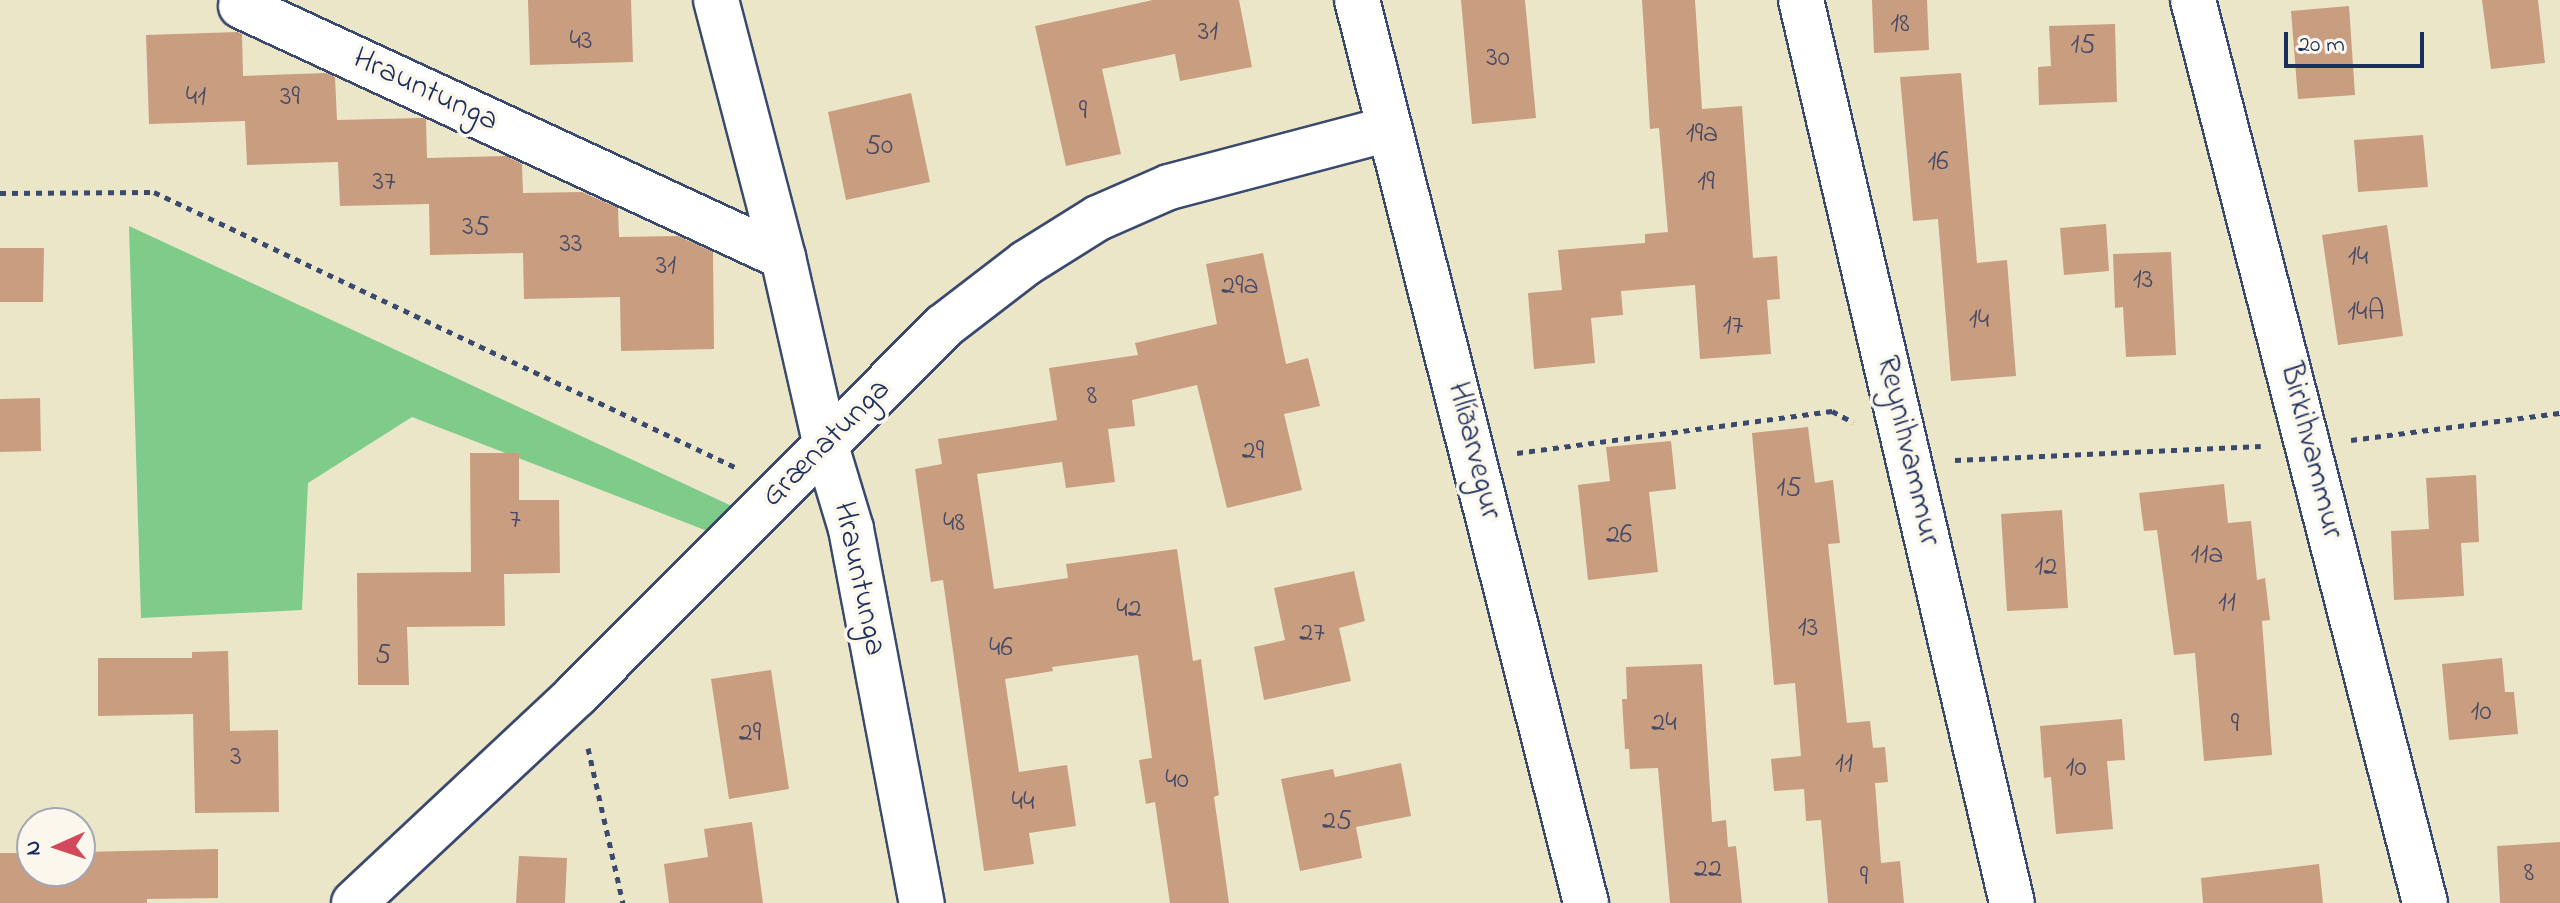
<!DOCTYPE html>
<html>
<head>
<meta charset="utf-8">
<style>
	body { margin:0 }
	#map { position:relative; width:2560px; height:903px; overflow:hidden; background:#ece6c9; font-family:"Indie Flower",sans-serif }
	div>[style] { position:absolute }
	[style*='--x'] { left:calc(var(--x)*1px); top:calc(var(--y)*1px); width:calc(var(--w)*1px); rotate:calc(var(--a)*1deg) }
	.green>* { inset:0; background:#7ecb8a }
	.building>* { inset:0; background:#c99d80 }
	.path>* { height:5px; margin-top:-2.5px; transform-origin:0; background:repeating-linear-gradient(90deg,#3a4a6e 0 6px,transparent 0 12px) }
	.roads { filter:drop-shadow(2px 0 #3a4a6e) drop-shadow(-2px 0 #3a4a6e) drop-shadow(0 2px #3a4a6e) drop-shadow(0 -2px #3a4a6e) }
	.minor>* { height:44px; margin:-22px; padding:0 22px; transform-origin:22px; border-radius:22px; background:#fff }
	span { translate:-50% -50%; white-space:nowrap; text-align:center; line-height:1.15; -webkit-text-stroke:7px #fbf7ec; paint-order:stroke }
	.number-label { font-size:28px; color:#464a66 }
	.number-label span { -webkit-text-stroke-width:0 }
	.street-label { font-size:32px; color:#1b2f5e }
	.north { position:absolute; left:16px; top:807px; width:80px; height:80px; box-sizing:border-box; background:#fbf7ec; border:2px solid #a1a7b3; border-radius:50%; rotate:267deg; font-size:22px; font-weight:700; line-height:32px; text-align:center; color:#1b2f5e }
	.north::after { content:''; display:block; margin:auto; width:28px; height:36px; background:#d1495b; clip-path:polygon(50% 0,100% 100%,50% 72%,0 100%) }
	.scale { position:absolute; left:2284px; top:32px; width:140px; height:36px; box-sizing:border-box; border:4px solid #1b2f5e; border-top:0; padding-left:10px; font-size:24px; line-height:28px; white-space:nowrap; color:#1b2f5e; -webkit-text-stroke:6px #fbf7ec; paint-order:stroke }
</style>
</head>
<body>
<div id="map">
	<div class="green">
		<i style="clip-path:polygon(129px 226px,734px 507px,710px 532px,412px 417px,308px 483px,302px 610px,141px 618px)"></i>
	</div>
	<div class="building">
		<i style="clip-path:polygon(528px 0,631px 0,633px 62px,530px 65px)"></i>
		<i style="clip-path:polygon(1153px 0,1239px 0,1252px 67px,1180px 81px,1175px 54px,1102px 69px,1121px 154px,1066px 166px,1035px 26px)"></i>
		<i style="clip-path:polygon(1461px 0,1525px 0,1536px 118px,1472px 124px)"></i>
		<i style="clip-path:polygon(1642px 0,1695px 0,1702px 109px,1742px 106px,1753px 258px,1777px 256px,1780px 299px,1767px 300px,1771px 354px,1700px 359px,1695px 285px,1621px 291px,1623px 315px,1591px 318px,1595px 363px,1534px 369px,1528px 293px,1562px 290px,1558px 250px,1645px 243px,1645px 234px,1668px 232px,1659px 128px,1650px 129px)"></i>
		<i style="clip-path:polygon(1872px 0,1927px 0,1929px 50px,1874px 53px)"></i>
		<i style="clip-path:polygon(2482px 0,2538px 0,2545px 63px,2491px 69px)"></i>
		<i style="clip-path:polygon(2349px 6px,2355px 95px,2298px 99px,2291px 11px)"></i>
		<i style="clip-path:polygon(2115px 24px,2117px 102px,2039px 105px,2038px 67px,2051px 66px,2049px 26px)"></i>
		<i style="clip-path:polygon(238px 32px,242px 34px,243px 76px,326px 73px,335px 77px,337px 120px,423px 118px,426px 119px,427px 158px,506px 156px,522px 164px,523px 193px,582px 192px,618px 208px,619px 237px,678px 236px,713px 252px,714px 349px,621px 351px,620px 297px,524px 299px,523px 253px,430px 255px,429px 204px,340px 206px,338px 162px,247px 165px,245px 121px,149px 124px,146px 35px)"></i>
		<i style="clip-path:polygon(1961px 73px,1977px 263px,2007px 260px,2016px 376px,1951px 381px,1938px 219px,1913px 221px,1900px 77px)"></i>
		<i style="clip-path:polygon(911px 93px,930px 182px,846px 200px,828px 112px)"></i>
		<i style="clip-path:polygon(2423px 135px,2428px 187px,2358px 192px,2354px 140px)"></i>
		<i style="clip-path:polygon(2106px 224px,2109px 271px,2064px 275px,2060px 228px)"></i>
		<i style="clip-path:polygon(2387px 225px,2403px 336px,2338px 345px,2322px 235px)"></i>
		<i style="clip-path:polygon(0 248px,44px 248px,43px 302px,0 302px)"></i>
		<i style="clip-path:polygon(2171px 252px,2176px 355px,2126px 357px,2123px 307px,2115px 308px,2113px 254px)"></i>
		<i style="clip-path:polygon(1263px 253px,1286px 364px,1308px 358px,1320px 406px,1284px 414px,1302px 490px,1227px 508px,1197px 385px,1132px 400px,1135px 426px,1108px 429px,1115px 482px,1066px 488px,1062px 462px,977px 474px,994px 589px,1068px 578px,1066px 564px,1177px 549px,1193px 661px,1201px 659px,1219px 795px,1214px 797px,1229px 903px,1170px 903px,1155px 802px,1146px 804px,1139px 760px,1152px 758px,1138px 655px,1052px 667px,1053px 671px,1005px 679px,1019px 772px,1067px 765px,1076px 826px,1029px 833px,1034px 864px,984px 871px,943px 580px,931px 582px,915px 469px,942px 464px,938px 439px,1057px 420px,1049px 368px,1138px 355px,1135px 343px,1217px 324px,1206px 264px)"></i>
		<i style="clip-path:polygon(40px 398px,41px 451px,0 452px,0 399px)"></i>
		<i style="clip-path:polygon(1808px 427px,1815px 483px,1833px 480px,1840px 543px,1828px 544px,1847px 723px,1870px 721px,1873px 748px,1885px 747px,1888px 782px,1875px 783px,1881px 863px,1900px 861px,1904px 903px,1828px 903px,1821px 820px,1806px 821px,1804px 789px,1774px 791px,1771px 759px,1801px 756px,1795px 683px,1774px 685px,1752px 433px)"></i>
		<i style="clip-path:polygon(1671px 441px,1676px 489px,1649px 492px,1658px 572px,1588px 580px,1578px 485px,1610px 481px,1606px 447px)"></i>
		<i style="clip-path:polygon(470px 453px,519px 453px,519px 500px,559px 500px,560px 573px,504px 574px,505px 626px,407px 627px,409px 685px,358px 685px,357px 573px,471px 572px)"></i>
		<i style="clip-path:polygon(2476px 475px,2479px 542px,2461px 543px,2464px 596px,2394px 600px,2391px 531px,2429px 529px,2426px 478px)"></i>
		<i style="clip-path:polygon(2224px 484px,2228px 523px,2251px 521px,2257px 580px,2265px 578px,2270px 620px,2262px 621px,2272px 755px,2204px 761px,2195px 653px,2174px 655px,2157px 530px,2144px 531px,2139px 493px)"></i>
		<i style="clip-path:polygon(2062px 510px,2068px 608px,2007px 611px,2001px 514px)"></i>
		<i style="clip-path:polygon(1354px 571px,1365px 621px,1339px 628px,1351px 681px,1264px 700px,1254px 647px,1285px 640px,1274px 588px)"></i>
		<i style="clip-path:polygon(228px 651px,230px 731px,278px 730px,279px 812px,195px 813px,193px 714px,98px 716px,98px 658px,192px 658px,192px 652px)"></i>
		<i style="clip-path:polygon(2502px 658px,2505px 692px,2514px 692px,2518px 734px,2449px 740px,2442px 664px)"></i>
		<i style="clip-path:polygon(1702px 664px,1712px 822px,1726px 820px,1728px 847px,1736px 846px,1742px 903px,1670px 903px,1658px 768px,1630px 769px,1629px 749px,1625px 749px,1622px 699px,1627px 699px,1626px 667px)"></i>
		<i style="clip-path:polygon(771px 670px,789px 789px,729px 799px,711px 679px)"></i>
		<i style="clip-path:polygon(2122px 719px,2125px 760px,2107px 761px,2113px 829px,2056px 834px,2051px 777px,2044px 778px,2040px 726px)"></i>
		<i style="clip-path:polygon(1401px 763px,1411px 816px,1356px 827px,1362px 858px,1300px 871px,1281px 779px,1333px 769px,1335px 777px)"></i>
		<i style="clip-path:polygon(752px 822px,763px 903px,669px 903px,664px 864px,708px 857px,704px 829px)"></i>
		<i style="clip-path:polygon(2560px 842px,2560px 903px,2500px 903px,2497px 846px)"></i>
		<i style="clip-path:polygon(218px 849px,218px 898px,147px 899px,147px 903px,0 903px,0 853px,32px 853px,32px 871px,80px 871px,80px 852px)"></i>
		<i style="clip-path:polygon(519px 856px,567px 858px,565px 903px,516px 903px)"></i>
		<i style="clip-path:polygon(2319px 864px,2323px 903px,2203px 903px,2201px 878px)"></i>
	</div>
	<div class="path">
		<i style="--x:0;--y:193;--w:154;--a:-0.4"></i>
		<i style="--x:154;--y:192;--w:645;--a:25.33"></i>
		<i style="--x:2351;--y:440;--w:211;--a:-7.4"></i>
		<i style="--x:1517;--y:453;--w:318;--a:-7.6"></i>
		<i style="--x:1832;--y:411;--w:24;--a:28"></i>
		<i style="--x:1955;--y:460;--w:306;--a:-2.6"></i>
		<i style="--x:588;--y:748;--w:159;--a:77.3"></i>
	</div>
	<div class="roads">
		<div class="minor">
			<i style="--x:716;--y:0;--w:266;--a:75.4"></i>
			<i style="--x:783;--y:257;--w:194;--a:77.2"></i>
			<i style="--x:826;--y:446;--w:87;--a:73.2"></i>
			<i style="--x:851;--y:529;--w:381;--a:79.3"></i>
			<i style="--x:1357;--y:0;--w:932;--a:75.77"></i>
			<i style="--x:1801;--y:0;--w:927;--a:76.85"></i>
			<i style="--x:2193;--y:0;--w:932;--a:75.59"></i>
			<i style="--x:241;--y:6;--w:597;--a:24.85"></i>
			<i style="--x:354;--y:903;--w:304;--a:-43.1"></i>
			<i style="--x:576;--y:695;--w:521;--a:-45.08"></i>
			<i style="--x:944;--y:326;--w:103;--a:-37.5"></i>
			<i style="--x:1026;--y:263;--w:85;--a:-32"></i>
			<i style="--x:1098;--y:218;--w:77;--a:-23.6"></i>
			<i style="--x:1169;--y:187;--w:228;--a:-14.8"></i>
		</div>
	</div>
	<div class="number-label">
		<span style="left:1900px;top:25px">18</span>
		<span style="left:1208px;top:33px">31</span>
		<span style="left:581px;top:42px">43</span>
		<span style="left:2083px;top:46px">15</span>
		<span style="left:1498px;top:59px">30</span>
		<span style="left:196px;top:98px">41</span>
		<span style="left:290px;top:98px">39</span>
		<span style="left:1083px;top:112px">9</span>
		<span style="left:1702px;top:135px">19a</span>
		<span style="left:879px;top:147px">50</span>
		<span style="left:1938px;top:163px">16</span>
		<span style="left:384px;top:183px">37</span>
		<span style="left:1706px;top:183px">19</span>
		<span style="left:476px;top:228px">35</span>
		<span style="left:571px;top:245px">33</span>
		<span style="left:2358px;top:258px">14</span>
		<span style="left:666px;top:267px">31</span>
		<span style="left:2143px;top:281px">13</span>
		<span style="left:1240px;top:287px">29a</span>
		<span style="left:2366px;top:313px">14A</span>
		<span style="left:1979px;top:321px">14</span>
		<span style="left:1733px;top:327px">17</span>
		<span style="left:1092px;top:397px">8</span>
		<span style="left:1253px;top:452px">29</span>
		<span style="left:1789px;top:489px">15</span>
		<span style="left:515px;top:521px">7</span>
		<span style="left:954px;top:524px">48</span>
		<span style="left:1619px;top:536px">26</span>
		<span style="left:2207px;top:556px">11a</span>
		<span style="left:2046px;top:568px">12</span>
		<span style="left:2227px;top:604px">11</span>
		<span style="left:1129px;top:610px">42</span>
		<span style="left:1808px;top:629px">13</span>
		<span style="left:1312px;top:634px">27</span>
		<span style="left:1001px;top:649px">46</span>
		<span style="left:383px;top:656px">5</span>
		<span style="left:2481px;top:713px">10</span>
		<span style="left:1664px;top:724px">24</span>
		<span style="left:2235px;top:725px">9</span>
		<span style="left:750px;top:734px">29</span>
		<span style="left:236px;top:758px">3</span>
		<span style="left:1844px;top:765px">11</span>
		<span style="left:2076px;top:769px">10</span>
		<span style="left:1177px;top:781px">40</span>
		<span style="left:1023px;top:803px">44</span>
		<span style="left:1337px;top:822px">25</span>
		<span style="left:1708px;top:870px">22</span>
		<span style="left:2529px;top:874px">8</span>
		<span style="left:1864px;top:878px">9</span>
	</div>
	<div class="street-label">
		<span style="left:425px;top:91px;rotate:25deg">Hrauntunga</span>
		<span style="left:827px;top:444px;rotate:-45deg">Grænatunga</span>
		<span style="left:1473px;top:451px;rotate:76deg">Hlíðarvegur</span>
		<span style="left:1907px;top:451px;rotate:77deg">Reynihvammur</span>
		<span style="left:2310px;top:451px;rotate:76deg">Birkihvammur</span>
		<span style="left:858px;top:579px;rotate:78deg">Hrauntunga</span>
	</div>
	<div class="north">N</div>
	<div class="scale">20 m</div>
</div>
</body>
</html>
